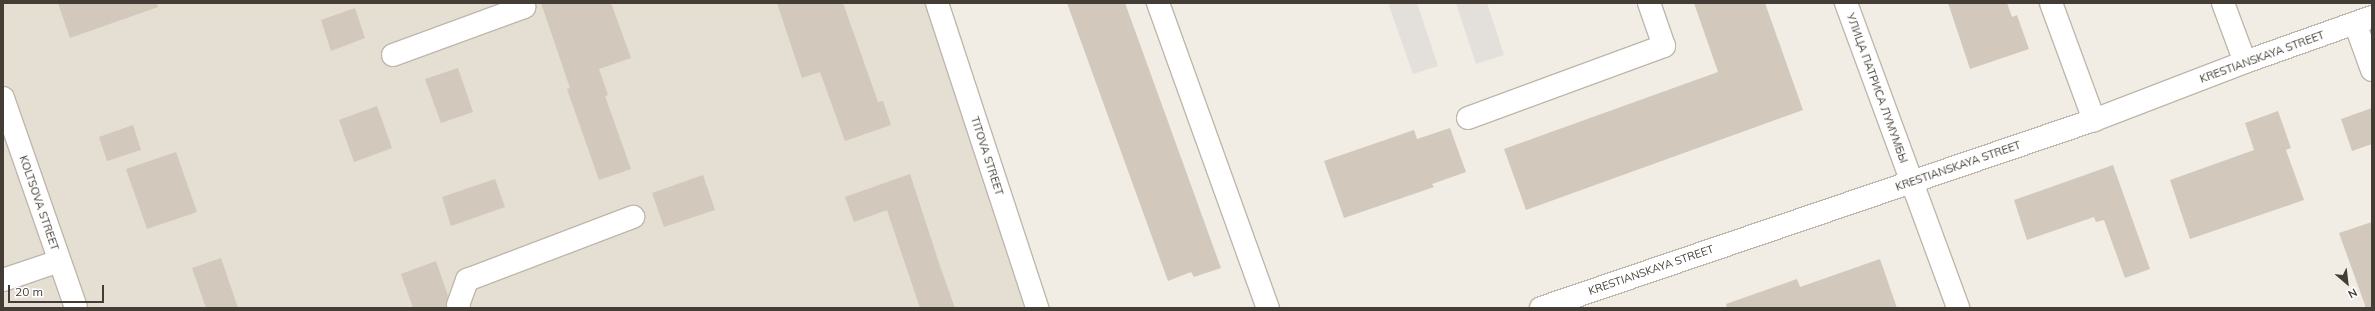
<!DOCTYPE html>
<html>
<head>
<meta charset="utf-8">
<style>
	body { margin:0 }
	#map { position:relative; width:2375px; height:311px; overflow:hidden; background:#f1ede5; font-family:Mulish,sans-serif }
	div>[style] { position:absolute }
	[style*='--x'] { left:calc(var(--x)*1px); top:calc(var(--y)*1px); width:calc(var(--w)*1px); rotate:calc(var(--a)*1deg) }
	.residential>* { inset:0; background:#e5ded3 }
	.industrial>* { inset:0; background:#e3dfda }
	.building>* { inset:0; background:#d2c8bb }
	.roads { filter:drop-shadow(1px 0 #bfb7ab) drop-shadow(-1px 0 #bfb7ab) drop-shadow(0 1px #bfb7ab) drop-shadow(0 -1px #bfb7ab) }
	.minor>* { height:22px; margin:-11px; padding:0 11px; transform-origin:11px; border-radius:11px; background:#fff }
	span { translate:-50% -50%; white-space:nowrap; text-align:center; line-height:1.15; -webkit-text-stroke:3px #fff; paint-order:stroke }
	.street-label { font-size:11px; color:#433d35 }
	.frame { position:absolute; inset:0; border:4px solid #433d35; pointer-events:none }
	.north { position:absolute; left:2327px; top:263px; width:40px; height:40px; -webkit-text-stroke:3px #fff; paint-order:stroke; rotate:152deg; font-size:11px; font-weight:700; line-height:16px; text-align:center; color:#433d35 }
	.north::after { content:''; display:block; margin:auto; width:14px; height:18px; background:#433d35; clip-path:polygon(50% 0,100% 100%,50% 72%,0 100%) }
	.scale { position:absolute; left:8px; top:285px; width:96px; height:18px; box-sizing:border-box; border:2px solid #433d35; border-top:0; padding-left:5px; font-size:12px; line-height:14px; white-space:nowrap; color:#433d35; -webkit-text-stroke:3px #fff; paint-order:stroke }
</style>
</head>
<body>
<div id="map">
	<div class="residential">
		<i style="clip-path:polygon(3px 3px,937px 3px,1037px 308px,3px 308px)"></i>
	</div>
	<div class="industrial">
		<i style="clip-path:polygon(1388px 3px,1417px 3px,1438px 66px,1413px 74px)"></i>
		<i style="clip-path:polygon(1456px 3px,1487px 3px,1504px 55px,1476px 64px)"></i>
	</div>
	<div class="building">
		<i style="clip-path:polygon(58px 3px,157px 3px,158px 7px,70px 38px)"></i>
		<i style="clip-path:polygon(541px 3px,611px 3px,631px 58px,599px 69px,608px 95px,605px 96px,631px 169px,599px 180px,567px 89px,570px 88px)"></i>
		<i style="clip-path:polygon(777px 3px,843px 3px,878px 102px,883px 101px,891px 125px,845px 141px,820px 72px,802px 78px)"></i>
		<i style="clip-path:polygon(1067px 3px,1125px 3px,1221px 268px,1194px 277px,1191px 272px,1168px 281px)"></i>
		<i style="clip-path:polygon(1694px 3px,1765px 3px,1803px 110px,1526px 210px,1504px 149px,1718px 72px)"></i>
		<i style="clip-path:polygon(1948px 3px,2007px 3px,2012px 17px,2017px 15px,2029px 49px,1970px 69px)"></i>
		<i style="clip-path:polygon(355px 8px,365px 38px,331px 51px,321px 20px)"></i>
		<i style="clip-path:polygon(458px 68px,473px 112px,441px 123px,425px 79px)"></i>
		<i style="clip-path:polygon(377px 106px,392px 148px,354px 162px,339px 120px)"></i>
		<i style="clip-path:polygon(2372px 108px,2372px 144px,2352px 151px,2341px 119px)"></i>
		<i style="clip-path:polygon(2278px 111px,2291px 148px,2286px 150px,2304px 200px,2190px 239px,2170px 180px,2254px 150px,2245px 123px)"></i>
		<i style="clip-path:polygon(133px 125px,141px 150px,107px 161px,99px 137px)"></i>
		<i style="clip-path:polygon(1450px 128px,1466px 172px,1432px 184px,1434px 187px,1344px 218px,1324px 161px,1414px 130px,1417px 139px)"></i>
		<i style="clip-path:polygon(176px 152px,197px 212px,147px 229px,126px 169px)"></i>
		<i style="clip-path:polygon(2113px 165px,2150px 269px,2125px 278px,2104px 220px,2096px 222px,2094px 217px,2027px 240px,2014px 200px)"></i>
		<i style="clip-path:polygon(910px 174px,940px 266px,955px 308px,920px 308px,887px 210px,854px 222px,845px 197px)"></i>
		<i style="clip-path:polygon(703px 175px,715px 210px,664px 227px,652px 193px)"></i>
		<i style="clip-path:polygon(495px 179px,505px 207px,451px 226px,442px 197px)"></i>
		<i style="clip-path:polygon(2372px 222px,2372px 308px,2366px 308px,2339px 233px)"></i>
		<i style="clip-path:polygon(221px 258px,238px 308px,206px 308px,192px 268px)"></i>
		<i style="clip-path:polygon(1880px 259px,1897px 308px,1727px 308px,1726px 304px,1797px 279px,1800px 287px)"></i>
		<i style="clip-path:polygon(436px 261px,448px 296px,446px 308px,413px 308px,401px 274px)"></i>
	</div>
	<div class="roads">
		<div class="minor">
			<i style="--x:937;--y:3;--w:321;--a:71.8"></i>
			<i style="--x:1158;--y:3;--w:324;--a:70.2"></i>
			<i style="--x:1846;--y:3;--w:325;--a:69.8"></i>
			<i style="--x:2051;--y:3;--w:125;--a:69.8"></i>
			<i style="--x:2223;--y:3;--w:63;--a:69.6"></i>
			<i style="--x:2355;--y:23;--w:50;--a:70.1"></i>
			<i style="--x:393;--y:55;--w:140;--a:-20.1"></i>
			<i style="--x:524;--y:7;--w:4;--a:-117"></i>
			<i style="--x:3;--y:98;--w:222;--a:70.8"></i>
			<i style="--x:1468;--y:118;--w:209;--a:-20.2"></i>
			<i style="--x:1664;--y:46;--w:46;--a:-109.2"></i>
			<i style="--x:3;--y:280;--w:59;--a:-18.7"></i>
			<i style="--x:459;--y:308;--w:3;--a:-108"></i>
			<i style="--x:458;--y:305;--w:27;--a:-70"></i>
			<i style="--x:467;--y:280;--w:178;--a:-20.8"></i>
			<i style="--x:1541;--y:308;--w:584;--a:-18.78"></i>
			<i style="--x:2094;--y:120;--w:162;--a:-21"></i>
			<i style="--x:2245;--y:62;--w:135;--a:-19.5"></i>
		</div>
	</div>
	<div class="street-label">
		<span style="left:2262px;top:57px;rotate:-20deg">KRESTIANSKAYA STREET</span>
		<span style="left:1877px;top:88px;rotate:70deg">УЛИЦА ПАТРИСА ЛУМУМБЫ</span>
		<span style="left:987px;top:156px;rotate:72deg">TITOVA STREET</span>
		<span style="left:1958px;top:166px;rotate:-19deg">KRESTIANSKAYA STREET</span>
		<span style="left:39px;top:203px;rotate:71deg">KOLTSOVA STREET</span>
		<span style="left:1651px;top:270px;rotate:-19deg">KRESTIANSKAYA STREET</span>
	</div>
	<div class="frame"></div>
	<div class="north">N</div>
	<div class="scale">20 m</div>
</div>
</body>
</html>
